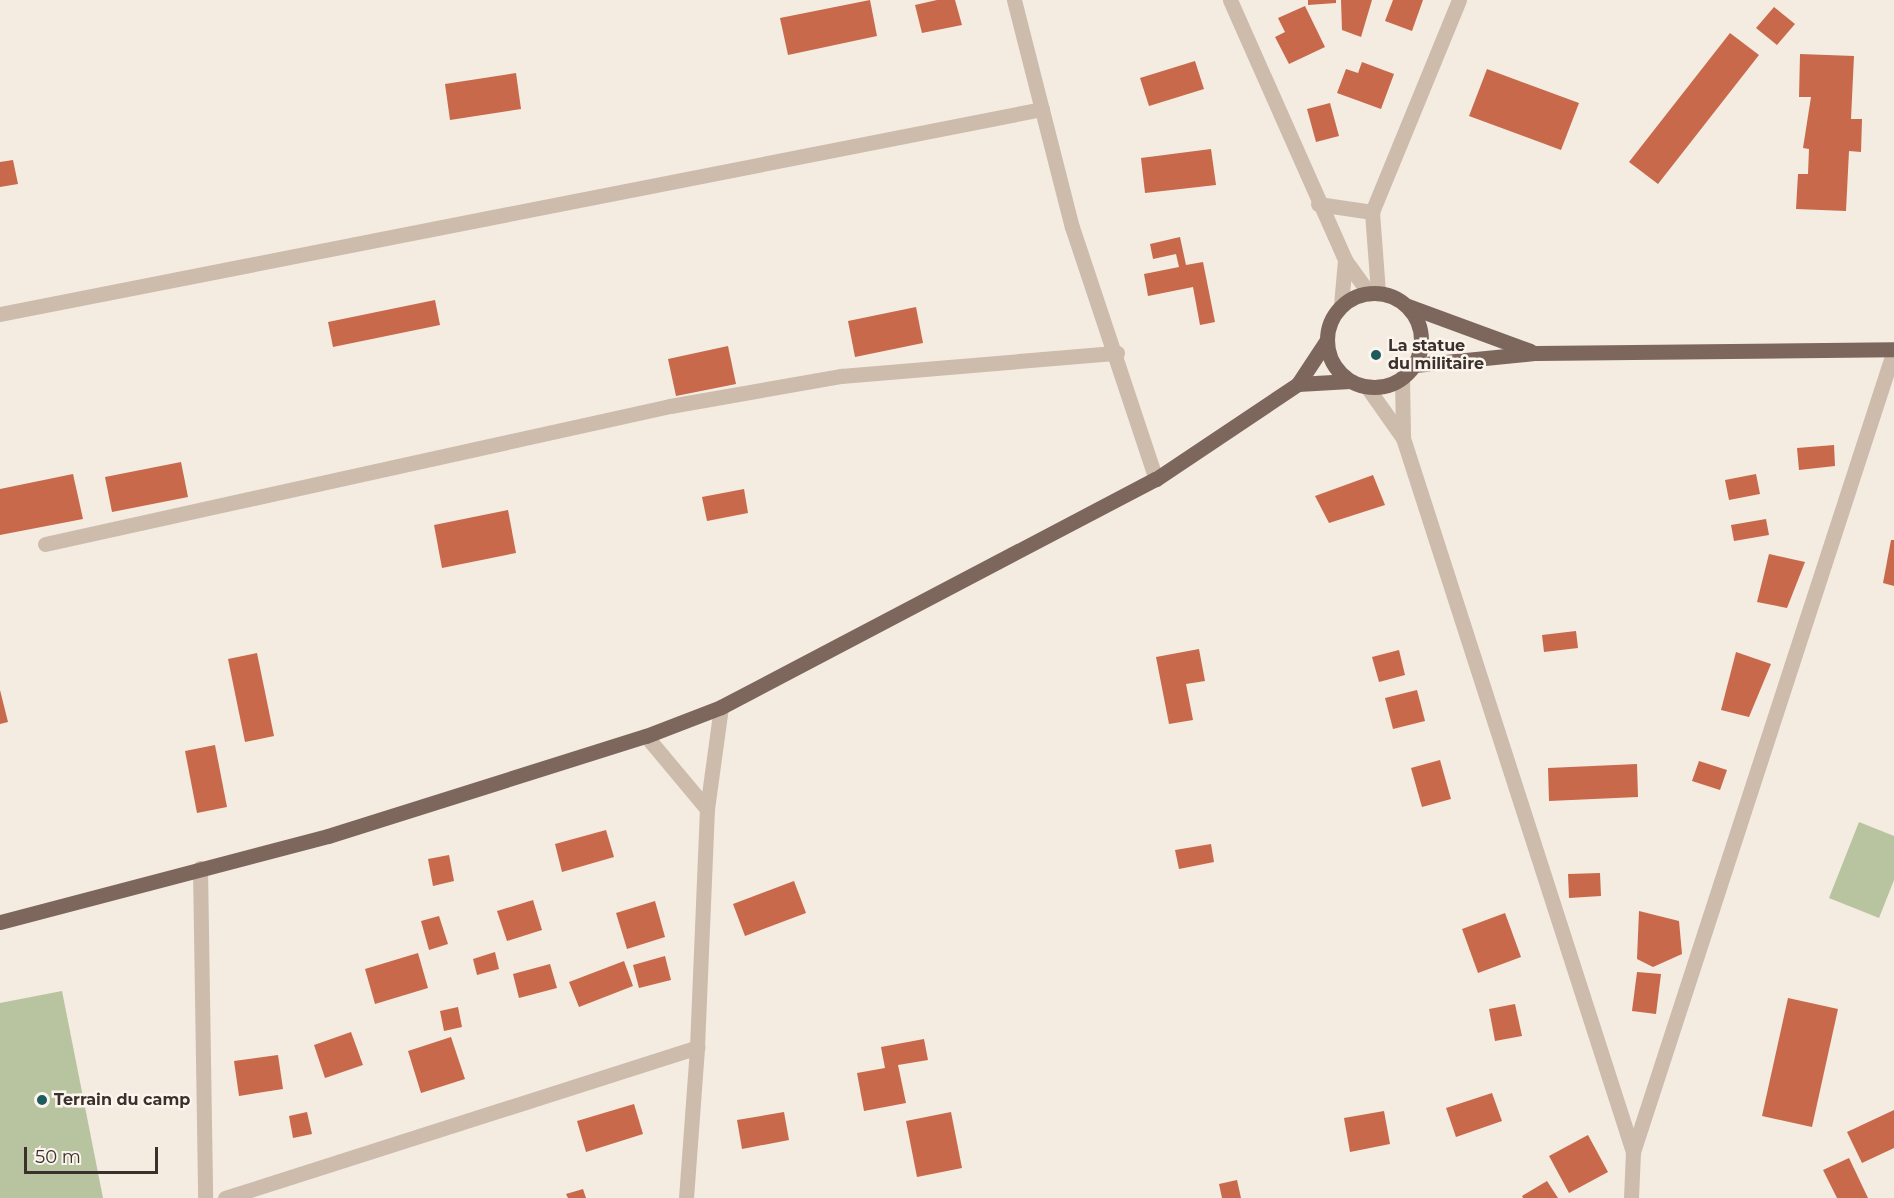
<!DOCTYPE html>
<html>
<head>
<meta charset="utf-8">
<style>
	body { margin:0 }
	#map { position:relative; width:1894px; height:1198px; overflow:hidden; background:#f4ebe1; font-family:Montserrat,sans-serif }
	div>[style] { position:absolute }
	[style*='--x'] { left:calc(var(--x)*1px); top:calc(var(--y)*1px); width:calc(var(--w)*1px); rotate:calc(var(--a)*1deg) }
	.green>* { inset:0; background:#b8c4a0 }
	.building>* { inset:0; background:#c8694b }
	.minor>* { height:15px; margin:-7.5px; padding:0 7.5px; transform-origin:7.5px; border-radius:7.5px; background:#cdbbac }
	.major>* { height:15px; margin:-7.5px; padding:0 7.5px; transform-origin:7.5px; border-radius:7.5px; background:#7d675c }
	.major>.ring { margin:-7.5px; padding:0; box-sizing:content-box; background:none; border:15px solid #7d675c; border-radius:50% }
	.dots>* { width:16px; height:16px; translate:-50% -50%; box-sizing:border-box; border:3px solid #fbf5ee; border-radius:50% }
	span { translate:-50% -50%; white-space:nowrap; text-align:center; line-height:1.15; -webkit-text-stroke:5px #fbf5ee; paint-order:stroke }
	.poi-label { font-size:16px; color:#3b302b; font-weight:700 }
	.left { translate:0 -50%; text-align:left }
	.scale { position:absolute; left:24px; top:1147px; width:134px; height:27px; box-sizing:border-box; border:3px solid #3b302b; border-top:0; padding-left:8px; font-size:18px; line-height:21px; white-space:nowrap; color:#3b302b; -webkit-text-stroke:4px #fbf5ee; paint-order:stroke }
</style>
</head>
<body>
<div id="map">
	<div class="green">
		<i style="clip-path:polygon(1859px 822px,1894px 836px,1894px 880px,1879px 918px,1829px 898px)"></i>
		<i style="clip-path:polygon(62px 991px,103px 1198px,0 1198px,0 1003px)"></i>
	</div>
	<div class="building">
		<i style="clip-path:polygon(870px 0,877px 36px,788px 55px,780px 18px)"></i>
		<i style="clip-path:polygon(937px 0,955px 0,962px 25px,922px 33px,915px 5px)"></i>
		<i style="clip-path:polygon(1308px 0,1336px 0,1336px 3px,1308px 5px)"></i>
		<i style="clip-path:polygon(1341px 0,1372px 0,1361px 37px,1342px 30px)"></i>
		<i style="clip-path:polygon(1393px 0,1423px 0,1412px 31px,1385px 21px)"></i>
		<i style="clip-path:polygon(1305px 6px,1325px 47px,1289px 64px,1275px 37px,1285px 32px,1278px 18px)"></i>
		<i style="clip-path:polygon(1774px 7px,1795px 24px,1777px 45px,1756px 28px)"></i>
		<i style="clip-path:polygon(1730px 33px,1759px 55px,1658px 184px,1629px 162px)"></i>
		<i style="clip-path:polygon(1800px 54px,1854px 56px,1851px 119px,1862px 119px,1861px 152px,1849px 151px,1846px 211px,1796px 209px,1798px 174px,1808px 174px,1809px 149px,1803px 148px,1811px 97px,1799px 97px)"></i>
		<i style="clip-path:polygon(1195px 61px,1204px 89px,1149px 106px,1140px 78px)"></i>
		<i style="clip-path:polygon(1362px 62px,1394px 74px,1381px 109px,1337px 93px,1346px 69px,1358px 73px)"></i>
		<i style="clip-path:polygon(1487px 69px,1579px 103px,1561px 150px,1469px 116px)"></i>
		<i style="clip-path:polygon(516px 73px,521px 109px,450px 120px,445px 84px)"></i>
		<i style="clip-path:polygon(1330px 103px,1339px 136px,1316px 142px,1307px 109px)"></i>
		<i style="clip-path:polygon(1211px 149px,1216px 185px,1145px 193px,1141px 158px)"></i>
		<i style="clip-path:polygon(13px 160px,18px 184px,0 187px,0 162px)"></i>
		<i style="clip-path:polygon(1180px 237px,1186px 265px,1203px 262px,1215px 322px,1200px 325px,1193px 287px,1148px 296px,1144px 274px,1179px 267px,1176px 254px,1153px 259px,1150px 244px)"></i>
		<i style="clip-path:polygon(435px 300px,440px 325px,333px 347px,328px 322px)"></i>
		<i style="clip-path:polygon(916px 307px,923px 343px,855px 357px,848px 321px)"></i>
		<i style="clip-path:polygon(728px 346px,736px 384px,676px 396px,668px 359px)"></i>
		<i style="clip-path:polygon(1834px 445px,1835px 466px,1799px 470px,1797px 448px)"></i>
		<i style="clip-path:polygon(181px 462px,188px 497px,112px 512px,105px 477px)"></i>
		<i style="clip-path:polygon(73px 474px,83px 519px,0 535px,0 489px)"></i>
		<i style="clip-path:polygon(1756px 474px,1760px 494px,1729px 500px,1725px 480px)"></i>
		<i style="clip-path:polygon(1373px 475px,1385px 505px,1329px 523px,1315px 496px)"></i>
		<i style="clip-path:polygon(744px 489px,748px 513px,707px 521px,702px 497px)"></i>
		<i style="clip-path:polygon(508px 510px,516px 553px,442px 568px,434px 525px)"></i>
		<i style="clip-path:polygon(1766px 519px,1769px 535px,1734px 541px,1731px 525px)"></i>
		<i style="clip-path:polygon(1891px 540px,1894px 540px,1894px 586px,1883px 583px)"></i>
		<i style="clip-path:polygon(1769px 554px,1805px 562px,1787px 608px,1757px 602px)"></i>
		<i style="clip-path:polygon(1576px 631px,1578px 648px,1544px 652px,1542px 635px)"></i>
		<i style="clip-path:polygon(1199px 649px,1205px 681px,1186px 684px,1193px 720px,1169px 724px,1156px 657px)"></i>
		<i style="clip-path:polygon(1399px 650px,1405px 675px,1379px 682px,1372px 657px)"></i>
		<i style="clip-path:polygon(1736px 652px,1771px 664px,1749px 717px,1721px 710px)"></i>
		<i style="clip-path:polygon(257px 653px,274px 736px,245px 742px,228px 659px)"></i>
		<i style="clip-path:polygon(0 690px,8px 722px,0 724px)"></i>
		<i style="clip-path:polygon(1417px 690px,1425px 721px,1393px 729px,1385px 698px)"></i>
		<i style="clip-path:polygon(215px 745px,227px 807px,197px 813px,185px 751px)"></i>
		<i style="clip-path:polygon(1440px 760px,1451px 799px,1422px 807px,1411px 768px)"></i>
		<i style="clip-path:polygon(1699px 761px,1727px 770px,1720px 790px,1692px 781px)"></i>
		<i style="clip-path:polygon(1637px 764px,1638px 797px,1549px 801px,1548px 768px)"></i>
		<i style="clip-path:polygon(606px 830px,614px 857px,562px 872px,555px 844px)"></i>
		<i style="clip-path:polygon(1211px 844px,1214px 862px,1179px 869px,1175px 850px)"></i>
		<i style="clip-path:polygon(449px 855px,454px 881px,433px 886px,428px 859px)"></i>
		<i style="clip-path:polygon(1600px 873px,1601px 896px,1569px 898px,1568px 874px)"></i>
		<i style="clip-path:polygon(794px 881px,806px 913px,745px 936px,733px 904px)"></i>
		<i style="clip-path:polygon(533px 900px,542px 930px,507px 941px,497px 911px)"></i>
		<i style="clip-path:polygon(655px 901px,665px 937px,627px 949px,616px 913px)"></i>
		<i style="clip-path:polygon(1639px 911px,1679px 921px,1682px 954px,1653px 967px,1637px 959px)"></i>
		<i style="clip-path:polygon(1505px 913px,1521px 957px,1478px 973px,1462px 929px)"></i>
		<i style="clip-path:polygon(439px 916px,448px 944px,429px 950px,421px 921px)"></i>
		<i style="clip-path:polygon(495px 952px,499px 969px,477px 975px,473px 959px)"></i>
		<i style="clip-path:polygon(418px 953px,428px 988px,375px 1004px,365px 969px)"></i>
		<i style="clip-path:polygon(665px 956px,671px 980px,639px 988px,633px 965px)"></i>
		<i style="clip-path:polygon(624px 961px,633px 986px,579px 1007px,569px 982px)"></i>
		<i style="clip-path:polygon(550px 964px,557px 988px,519px 998px,513px 974px)"></i>
		<i style="clip-path:polygon(1637px 972px,1661px 974px,1656px 1014px,1632px 1011px)"></i>
		<i style="clip-path:polygon(1788px 998px,1838px 1009px,1812px 1127px,1762px 1116px)"></i>
		<i style="clip-path:polygon(1515px 1004px,1522px 1036px,1495px 1041px,1489px 1009px)"></i>
		<i style="clip-path:polygon(458px 1007px,462px 1027px,444px 1031px,440px 1011px)"></i>
		<i style="clip-path:polygon(351px 1032px,363px 1065px,325px 1078px,314px 1045px)"></i>
		<i style="clip-path:polygon(451px 1037px,465px 1079px,421px 1093px,408px 1051px)"></i>
		<i style="clip-path:polygon(924px 1039px,928px 1060px,898px 1065px,906px 1103px,864px 1111px,857px 1073px,885px 1068px,881px 1047px)"></i>
		<i style="clip-path:polygon(278px 1055px,283px 1089px,239px 1096px,234px 1061px)"></i>
		<i style="clip-path:polygon(1492px 1093px,1502px 1121px,1456px 1137px,1446px 1108px)"></i>
		<i style="clip-path:polygon(634px 1104px,643px 1134px,586px 1152px,577px 1121px)"></i>
		<i style="clip-path:polygon(1894px 1110px,1894px 1148px,1862px 1163px,1847px 1132px)"></i>
		<i style="clip-path:polygon(1384px 1111px,1390px 1144px,1350px 1152px,1344px 1118px)"></i>
		<i style="clip-path:polygon(307px 1112px,312px 1134px,293px 1138px,289px 1116px)"></i>
		<i style="clip-path:polygon(784px 1112px,789px 1140px,742px 1149px,737px 1120px)"></i>
		<i style="clip-path:polygon(951px 1112px,962px 1168px,917px 1177px,906px 1121px)"></i>
		<i style="clip-path:polygon(1588px 1135px,1608px 1172px,1569px 1193px,1549px 1156px)"></i>
		<i style="clip-path:polygon(1849px 1158px,1868px 1198px,1837px 1198px,1823px 1170px)"></i>
		<i style="clip-path:polygon(1237px 1180px,1241px 1198px,1222px 1198px,1219px 1184px)"></i>
		<i style="clip-path:polygon(1547px 1181px,1558px 1198px,1523px 1198px,1522px 1196px)"></i>
		<i style="clip-path:polygon(583px 1189px,586px 1198px,568px 1198px,566px 1194px)"></i>
	</div>
	<div class="minor">
		<i style="--x:1014;--y:0;--w:234;--a:75.7"></i>
		<i style="--x:1072;--y:227;--w:266;--a:71.6"></i>
		<i style="--x:1230;--y:0;--w:284;--a:66.1"></i>
		<i style="--x:1345;--y:260;--w:41;--a:54"></i>
		<i style="--x:1318;--y:204;--w:55;--a:8.4"></i>
		<i style="--x:1378;--y:292;--w:80;--a:-94.3"></i>
		<i style="--x:1372;--y:212;--w:229;--a:-67.7"></i>
		<i style="--x:1341;--y:305;--w:45;--a:-84.9"></i>
		<i style="--x:0;--y:314;--w:1062;--a:-11.13"></i>
		<i style="--x:1402;--y:378;--w:60;--a:89"></i>
		<i style="--x:1367;--y:387;--w:62;--a:54.8"></i>
		<i style="--x:1403;--y:438;--w:750;--a:72.14"></i>
		<i style="--x:1633;--y:1152;--w:46;--a:92.5"></i>
		<i style="--x:45;--y:544;--w:640;--a:-12.45"></i>
		<i style="--x:670;--y:406;--w:174;--a:-10"></i>
		<i style="--x:841;--y:376;--w:277;--a:-4.8"></i>
		<i style="--x:646;--y:736;--w:95;--a:50.1"></i>
		<i style="--x:200;--y:868;--w:330;--a:89.1"></i>
		<i style="--x:1633;--y:1152;--w:843;--a:-71.97"></i>
		<i style="--x:225;--y:1198;--w:496;--a:-17.7"></i>
		<i style="--x:697;--y:1047;--w:238;--a:-87.6"></i>
		<i style="--x:707;--y:809;--w:103;--a:-82.2"></i>
		<i style="--x:686;--y:1198;--w:151;--a:-85.8"></i>
	</div>
	<div class="major">
		<i class="ring" style="left:1327px;top:293px;width:79px;height:79px"></i>
		<i style="--x:1408;--y:306;--w:130;--a:20.2"></i>
		<i style="--x:1415;--y:365;--w:122;--a:-5.7"></i>
		<i style="--x:1536;--y:353;--w:358;--a:-0.6"></i>
		<i style="--x:1298;--y:384;--w:52;--a:-3.3"></i>
		<i style="--x:0;--y:922;--w:339;--a:-14.7"></i>
		<i style="--x:328;--y:836;--w:333;--a:-17.5"></i>
		<i style="--x:646;--y:736;--w:80;--a:-21.1"></i>
		<i style="--x:721;--y:707;--w:491;--a:-27.7"></i>
		<i style="--x:1156;--y:479;--w:171;--a:-33.8"></i>
		<i style="--x:1298;--y:384;--w:53;--a:-56.6"></i>
	</div>
	<div class="dots">
		<i style="left:1376px;top:355px;background:#1f5a5e"></i>
		<i style="left:42px;top:1100px;background:#1f5a5e"></i>
	</div>
	<div class="poi-label">
		<span class="left" style="left:1388px;top:355px">La statue<br>du militaire</span>
		<span class="left" style="left:54px;top:1100px">Terrain du camp</span>
	</div>
	<div class="scale">50 m</div>
</div>
</body>
</html>
